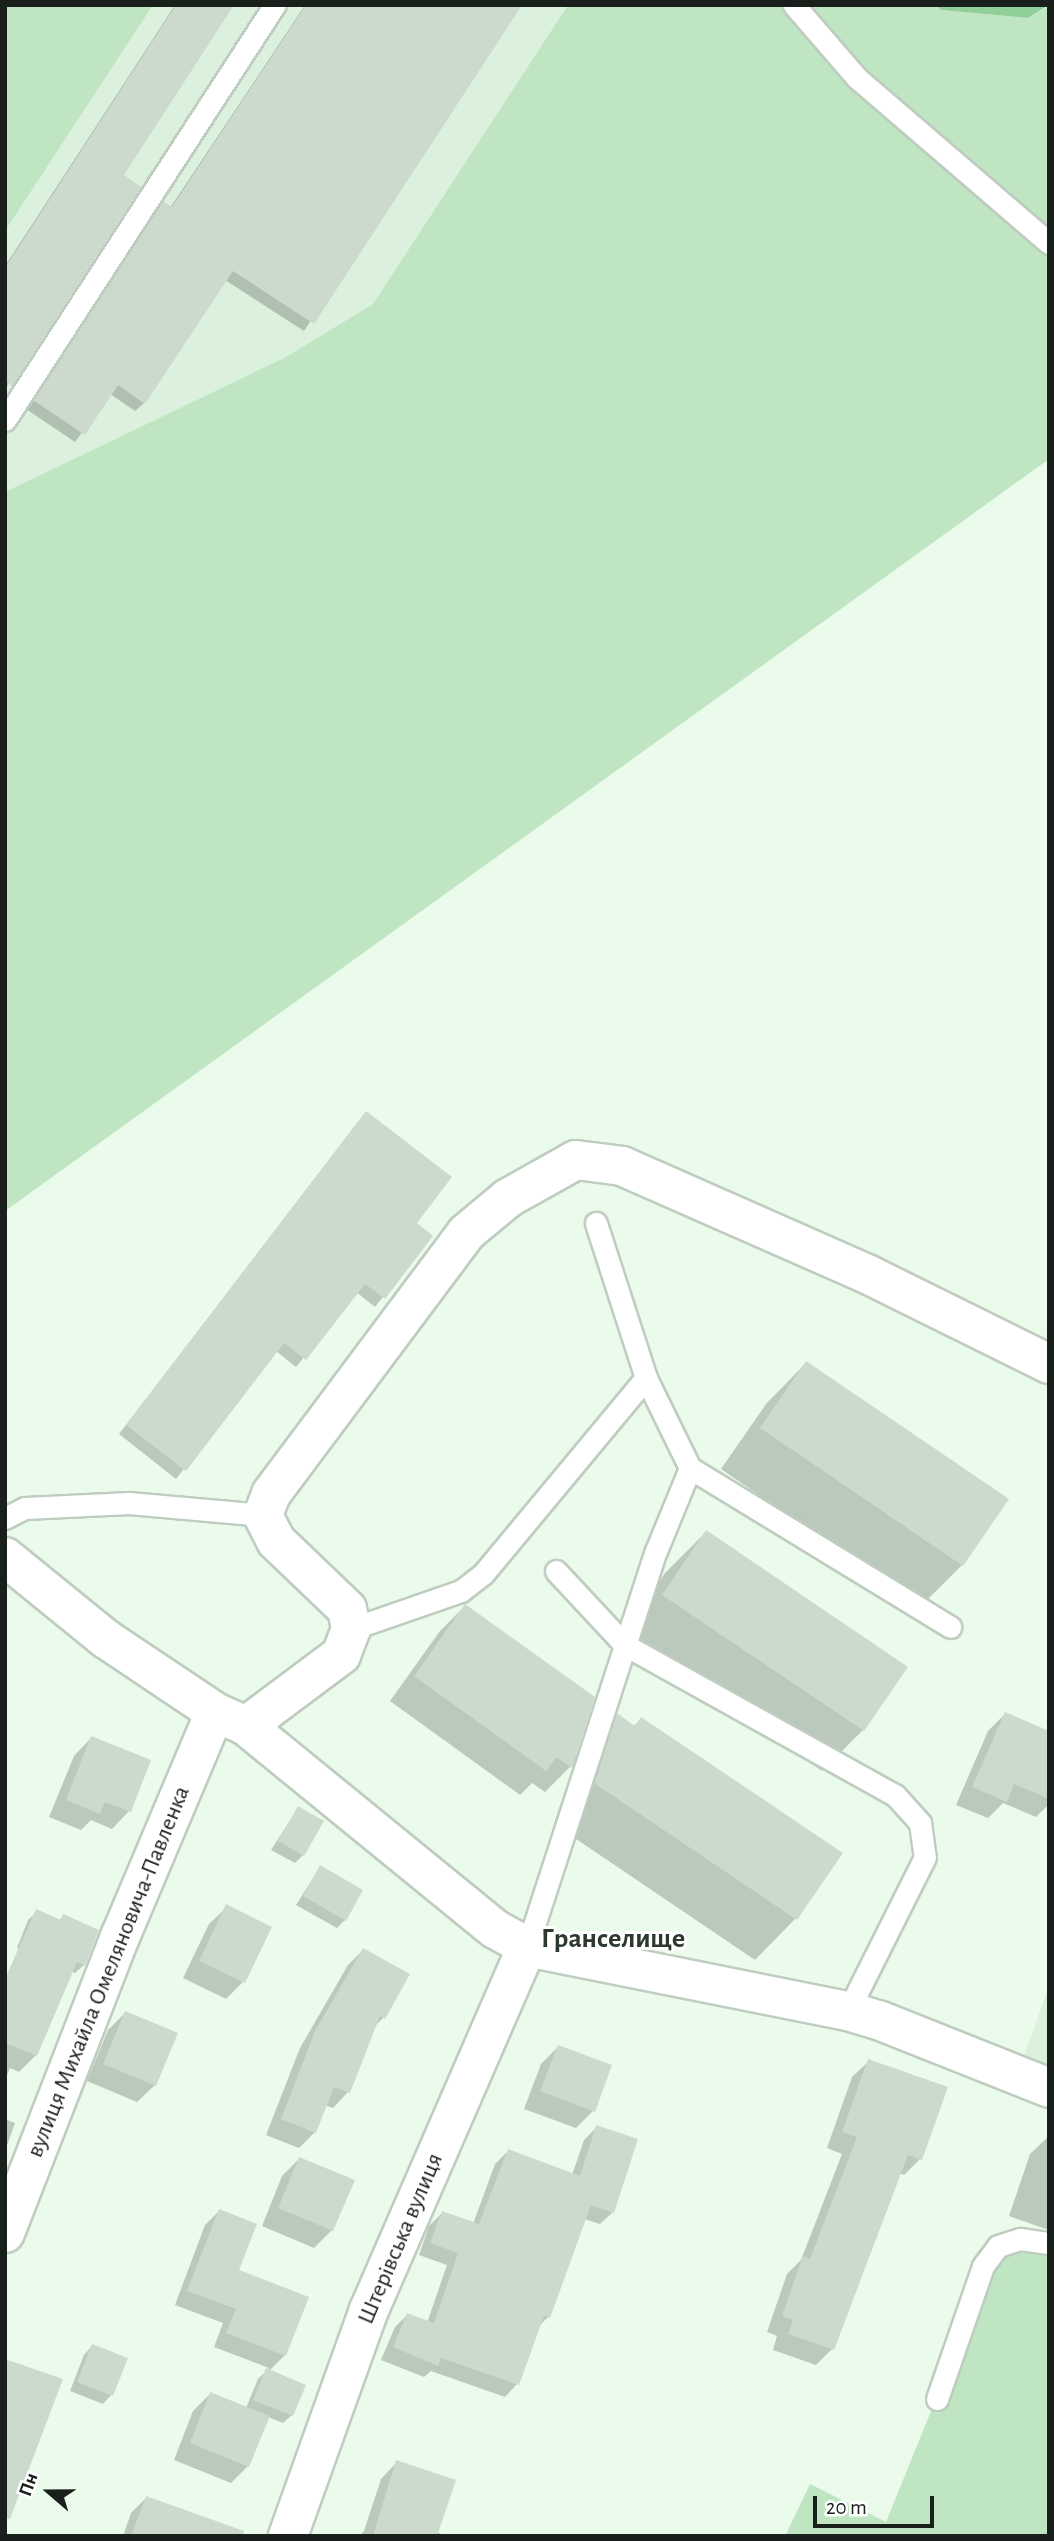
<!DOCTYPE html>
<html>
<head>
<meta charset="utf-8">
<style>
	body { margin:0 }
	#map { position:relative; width:1054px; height:2541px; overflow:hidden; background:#eafaeb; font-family:"Alegreya Sans",sans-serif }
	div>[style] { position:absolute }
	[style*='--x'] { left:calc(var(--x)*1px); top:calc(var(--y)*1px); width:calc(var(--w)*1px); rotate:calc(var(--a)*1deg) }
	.built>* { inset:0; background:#dbf1dd }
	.green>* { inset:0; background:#bfe5c2 }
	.water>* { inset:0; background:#90cf97 }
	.shadow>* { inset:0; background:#0003 }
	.building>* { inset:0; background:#cbdacc }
	.roads { filter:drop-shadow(2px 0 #becdbf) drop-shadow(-2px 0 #becdbf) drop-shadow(0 2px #becdbf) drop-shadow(0 -2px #becdbf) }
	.lane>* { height:21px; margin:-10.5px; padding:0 10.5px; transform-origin:10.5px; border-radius:10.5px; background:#fff }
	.street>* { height:38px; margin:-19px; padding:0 19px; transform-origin:19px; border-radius:19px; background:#fff }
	span { translate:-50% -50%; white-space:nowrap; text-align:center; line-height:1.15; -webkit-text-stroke:6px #fff; paint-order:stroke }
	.street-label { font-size:24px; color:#191f1a }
	.quarter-label { font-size:28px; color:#2d392e; font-weight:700 }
	.frame { position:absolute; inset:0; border:7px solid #191f1a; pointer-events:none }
	.north { position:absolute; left:14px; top:2457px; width:70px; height:70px; -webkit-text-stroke:5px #fff; paint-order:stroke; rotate:290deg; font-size:19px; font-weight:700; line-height:28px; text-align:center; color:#191f1a }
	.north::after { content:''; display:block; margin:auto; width:24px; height:32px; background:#191f1a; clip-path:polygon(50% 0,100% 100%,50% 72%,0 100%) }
	.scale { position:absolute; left:813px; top:2496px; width:121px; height:32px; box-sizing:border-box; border:4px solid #191f1a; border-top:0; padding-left:9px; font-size:21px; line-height:24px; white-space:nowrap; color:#191f1a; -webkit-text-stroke:5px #fff; paint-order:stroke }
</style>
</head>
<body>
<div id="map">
	<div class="built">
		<i style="clip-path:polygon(153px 5px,568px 5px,373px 304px,286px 357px,5px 492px,5px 231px)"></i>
		<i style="clip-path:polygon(1049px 1986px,1049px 2088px,1017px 2076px)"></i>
	</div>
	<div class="green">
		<i style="clip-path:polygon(5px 5px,153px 5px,5px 231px)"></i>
		<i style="clip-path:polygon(568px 5px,934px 5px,941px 10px,1028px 18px,1049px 6px,1049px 459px,5px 1211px,5px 492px,286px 357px,373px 304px)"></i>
		<i style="clip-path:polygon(1049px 2243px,1049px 2536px,785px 2536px,810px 2484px,886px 2522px,998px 2246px)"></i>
	</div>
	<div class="water">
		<i style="clip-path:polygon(935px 5px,1049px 5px,1028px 18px,941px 10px)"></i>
	</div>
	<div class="shadow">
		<i style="clip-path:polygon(175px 5px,232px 5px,121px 176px,5px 390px,5px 266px)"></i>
		<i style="clip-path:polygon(305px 5px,520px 5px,304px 331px,225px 280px,144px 403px,135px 411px,110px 394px,75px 442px,26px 409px,155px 212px,163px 204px,170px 208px)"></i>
		<i style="clip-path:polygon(358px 1122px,414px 1223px,431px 1236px,375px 1307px,356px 1292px,296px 1367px,276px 1351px,176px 1479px,119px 1434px)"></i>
		<i style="clip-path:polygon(806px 1363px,1007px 1500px,962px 1565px,921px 1606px,721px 1469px,766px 1404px)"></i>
		<i style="clip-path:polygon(706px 1532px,863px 1730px,822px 1771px,623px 1637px,665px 1573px)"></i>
		<i style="clip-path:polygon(465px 1606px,572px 1760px,617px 1715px,633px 1727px,641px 1719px,840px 1853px,795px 1919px,755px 1960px,554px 1824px,575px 1762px,545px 1792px,532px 1783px,520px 1795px,390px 1701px,440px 1631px)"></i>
		<i style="clip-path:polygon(1005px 1714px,1049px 1732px,1049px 1804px,1036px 1817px,1003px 1803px,988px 1818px,956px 1805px,988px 1731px)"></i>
		<i style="clip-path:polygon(91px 1738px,149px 1761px,129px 1811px,112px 1829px,91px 1820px,81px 1830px,49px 1817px,74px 1756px)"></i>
		<i style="clip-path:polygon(298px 1808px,303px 1855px,295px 1863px,271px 1850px)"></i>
		<i style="clip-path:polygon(320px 1867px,345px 1920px,337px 1928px,296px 1905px)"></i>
		<i style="clip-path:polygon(227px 1907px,243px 1982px,226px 1999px,183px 1978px,209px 1924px)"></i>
		<i style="clip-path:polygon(37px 1912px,59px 1921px,63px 1916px,84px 1965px,75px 1973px,17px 1948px,28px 1920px)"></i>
		<i style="clip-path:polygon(363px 1950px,407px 1975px,383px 2018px,374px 2027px,348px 2092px,333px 2108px,325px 2105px,315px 2132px,299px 2148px,266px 2135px,300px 2048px,348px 1965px)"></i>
		<i style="clip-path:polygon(5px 1979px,36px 2055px,19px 2072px,10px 2068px,5px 2080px)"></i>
		<i style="clip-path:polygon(125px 2013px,155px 2085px,137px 2102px,87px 2081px,108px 2030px)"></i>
		<i style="clip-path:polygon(558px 2047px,593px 2111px,576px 2128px,524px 2109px,541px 2064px)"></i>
		<i style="clip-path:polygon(869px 2061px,920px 2159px,904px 2175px,899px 2173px,832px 2349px,816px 2365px,773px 2350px,777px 2336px,767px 2332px,787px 2274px,801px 2260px,842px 2154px,827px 2148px,852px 2077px)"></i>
		<i style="clip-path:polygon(5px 2119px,15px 2123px,5px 2151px)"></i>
		<i style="clip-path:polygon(597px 2127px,613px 2212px,600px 2224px,584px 2219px,548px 2317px,538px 2327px,517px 2384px,505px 2397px,431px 2371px,424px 2377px,381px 2360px,395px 2327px,407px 2315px,427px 2323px,447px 2265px,419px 2255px,429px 2226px,442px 2213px,473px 2224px,495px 2164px,508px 2151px,572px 2175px,584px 2140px)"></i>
		<i style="clip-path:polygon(1048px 2137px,1049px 2137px,1049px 2230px,1009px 2216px,1030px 2154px)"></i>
		<i style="clip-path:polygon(299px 2159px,332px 2230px,314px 2248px,262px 2226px,282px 2176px)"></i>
		<i style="clip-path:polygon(219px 2211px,237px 2271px,285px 2355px,269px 2371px,292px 2415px,283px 2423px,268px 2417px,248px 2466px,231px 2483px,174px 2460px,193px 2411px,210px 2394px,246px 2408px,258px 2379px,269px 2368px,214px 2347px,223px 2323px,175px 2305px,205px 2225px)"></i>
		<i style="clip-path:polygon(92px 2346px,111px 2395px,103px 2404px,70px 2391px,84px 2355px)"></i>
		<i style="clip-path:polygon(397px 2462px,437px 2532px,446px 2536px,359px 2536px,364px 2531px,381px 2479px)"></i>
		<i style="clip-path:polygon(146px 2498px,227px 2536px,123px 2536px,131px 2513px)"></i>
	</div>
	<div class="building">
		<i style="clip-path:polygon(176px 5px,234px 5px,124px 175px,141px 187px,12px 386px,5px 381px,5px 268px)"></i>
		<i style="clip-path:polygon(306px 5px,522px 5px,314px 324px,233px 271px,145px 404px,118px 385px,85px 435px,33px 400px,163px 201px,172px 207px)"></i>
		<i style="clip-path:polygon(366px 1111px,452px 1177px,417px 1223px,433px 1236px,385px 1299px,365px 1284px,306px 1360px,284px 1343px,186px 1471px,126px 1425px)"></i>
		<i style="clip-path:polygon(806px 1361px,1009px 1499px,963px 1566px,760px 1428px)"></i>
		<i style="clip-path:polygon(706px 1530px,908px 1667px,864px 1731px,662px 1595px)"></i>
		<i style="clip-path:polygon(465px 1604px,595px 1697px,572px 1768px,556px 1757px,546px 1771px,414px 1676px)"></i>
		<i style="clip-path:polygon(1005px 1712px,1049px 1731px,1049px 1799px,1014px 1784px,1007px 1802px,972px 1787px)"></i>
		<i style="clip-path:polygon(617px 1713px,635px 1726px,641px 1717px,843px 1853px,797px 1920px,594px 1783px)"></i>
		<i style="clip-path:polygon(91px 1736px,151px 1760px,131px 1812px,105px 1802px,100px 1814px,66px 1800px)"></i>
		<i style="clip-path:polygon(298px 1806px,324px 1821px,304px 1856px,278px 1841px)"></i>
		<i style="clip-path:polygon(320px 1865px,363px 1890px,346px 1921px,303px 1896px)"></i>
		<i style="clip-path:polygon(226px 1904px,272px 1927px,245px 1983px,199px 1961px)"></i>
		<i style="clip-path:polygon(36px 1909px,61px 1920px,63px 1914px,99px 1930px,85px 1966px,77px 1962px,37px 2056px,5px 2043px,5px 1979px)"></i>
		<i style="clip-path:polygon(363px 1948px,410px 1974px,385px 2019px,380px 2016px,350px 2093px,334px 2087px,316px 2133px,281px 2119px,315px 2031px)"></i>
		<i style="clip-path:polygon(125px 2011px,178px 2033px,156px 2086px,103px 2064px)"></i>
		<i style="clip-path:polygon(558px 2045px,612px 2065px,595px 2112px,540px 2091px)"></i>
		<i style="clip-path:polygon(868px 2059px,948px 2087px,922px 2160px,908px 2155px,834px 2350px,788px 2334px,793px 2320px,782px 2316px,803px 2256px,810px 2259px,857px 2137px,842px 2132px)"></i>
		<i style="clip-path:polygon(596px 2125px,638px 2139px,614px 2213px,591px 2205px,550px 2318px,544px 2316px,519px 2385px,441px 2358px,438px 2366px,393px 2347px,407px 2313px,434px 2323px,458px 2253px,430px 2243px,442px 2211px,479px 2224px,508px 2149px,580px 2176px)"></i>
		<i style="clip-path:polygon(299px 2157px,355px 2180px,333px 2231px,278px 2208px)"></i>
		<i style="clip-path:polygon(219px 2209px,257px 2224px,239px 2270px,309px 2297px,286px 2356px,226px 2333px,236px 2309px,187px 2291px)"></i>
		<i style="clip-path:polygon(92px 2344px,128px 2358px,113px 2396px,77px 2382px)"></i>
		<i style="clip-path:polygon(5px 2359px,63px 2379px,10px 2519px,5px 2518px)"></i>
		<i style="clip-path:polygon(266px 2368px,306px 2385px,293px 2416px,253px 2400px)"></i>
		<i style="clip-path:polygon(210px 2392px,270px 2416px,249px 2467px,190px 2443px)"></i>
		<i style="clip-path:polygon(396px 2460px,456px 2480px,437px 2536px,373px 2536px)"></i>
		<i style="clip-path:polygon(146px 2496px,244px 2531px,243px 2536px,131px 2536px)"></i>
	</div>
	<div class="roads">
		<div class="lane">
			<i style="--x:794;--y:5;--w:96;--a:49.2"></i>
			<i style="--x:857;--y:78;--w:253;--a:40.7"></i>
			<i style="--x:5;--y:420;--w:495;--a:-57"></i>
			<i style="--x:690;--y:1468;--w:305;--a:31.4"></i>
			<i style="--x:5;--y:1518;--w:22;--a:-27"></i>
			<i style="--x:25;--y:1508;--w:104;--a:-2.8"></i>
			<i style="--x:129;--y:1503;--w:135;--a:5.1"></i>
			<i style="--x:556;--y:1571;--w:101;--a:47"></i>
			<i style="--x:625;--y:1645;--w:309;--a:29.1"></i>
			<i style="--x:895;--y:1795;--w:38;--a:48"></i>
			<i style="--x:920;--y:1823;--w:34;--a:82"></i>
			<i style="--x:925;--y:1857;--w:172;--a:116.6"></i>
			<i style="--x:351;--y:1629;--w:116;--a:-19.1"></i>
			<i style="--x:461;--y:1591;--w:28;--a:-38"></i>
			<i style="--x:483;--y:1574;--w:255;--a:-50.3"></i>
			<i style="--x:646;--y:1378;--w:163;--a:-107.9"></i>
			<i style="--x:527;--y:1947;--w:416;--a:-72"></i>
			<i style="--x:656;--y:1551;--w:90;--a:-67.7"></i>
			<i style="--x:690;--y:1468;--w:100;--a:-116.1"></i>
			<i style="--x:937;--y:2399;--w:141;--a:-70.9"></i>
			<i style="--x:983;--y:2266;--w:25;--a:-53"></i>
			<i style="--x:998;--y:2246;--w:23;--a:-18"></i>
			<i style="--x:1020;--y:2239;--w:29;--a:8"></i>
		</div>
		<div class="street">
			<i style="--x:5;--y:1557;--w:130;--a:39.1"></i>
			<i style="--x:106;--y:1639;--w:131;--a:33.8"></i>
			<i style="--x:215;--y:1712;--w:34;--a:24"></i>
			<i style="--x:246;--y:1726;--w:321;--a:39.2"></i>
			<i style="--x:495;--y:1929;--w:37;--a:29"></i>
			<i style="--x:527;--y:1947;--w:327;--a:11.3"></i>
			<i style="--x:848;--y:2011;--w:34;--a:17"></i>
			<i style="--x:881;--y:2021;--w:181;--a:21.7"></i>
			<i style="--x:246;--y:1726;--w:119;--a:-36.8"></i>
			<i style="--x:341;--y:1655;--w:28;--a:-69"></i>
			<i style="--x:351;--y:1629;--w:20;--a:-101"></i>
			<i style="--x:347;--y:1609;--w:98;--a:-136.2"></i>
			<i style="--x:276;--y:1541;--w:29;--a:-117"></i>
			<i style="--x:263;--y:1515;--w:22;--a:-69"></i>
			<i style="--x:271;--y:1494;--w:326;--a:-53.2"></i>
			<i style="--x:466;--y:1233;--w:55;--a:-39.8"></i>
			<i style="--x:508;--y:1198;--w:78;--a:-29.2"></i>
			<i style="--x:576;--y:1160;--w:46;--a:7.4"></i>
			<i style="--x:622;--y:1166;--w:270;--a:23.8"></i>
			<i style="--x:869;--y:1275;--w:201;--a:26.3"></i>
			<i style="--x:5;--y:2233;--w:318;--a:-68.8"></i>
			<i style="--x:120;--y:1937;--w:244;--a:-67.1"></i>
			<i style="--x:288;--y:2536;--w:240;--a:-70.3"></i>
			<i style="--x:369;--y:2310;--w:396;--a:-66.5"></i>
		</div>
	</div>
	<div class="street-label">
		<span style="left:109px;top:1972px;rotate:-68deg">вулиця Михайла Омеляновича-Павленка</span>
		<span style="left:401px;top:2239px;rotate:-67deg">Штерівська вулиця</span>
	</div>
	<div class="quarter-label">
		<span style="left:613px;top:1939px">Гранселище</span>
	</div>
	<div class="frame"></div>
	<div class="north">Пн</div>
	<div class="scale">20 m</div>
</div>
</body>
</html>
